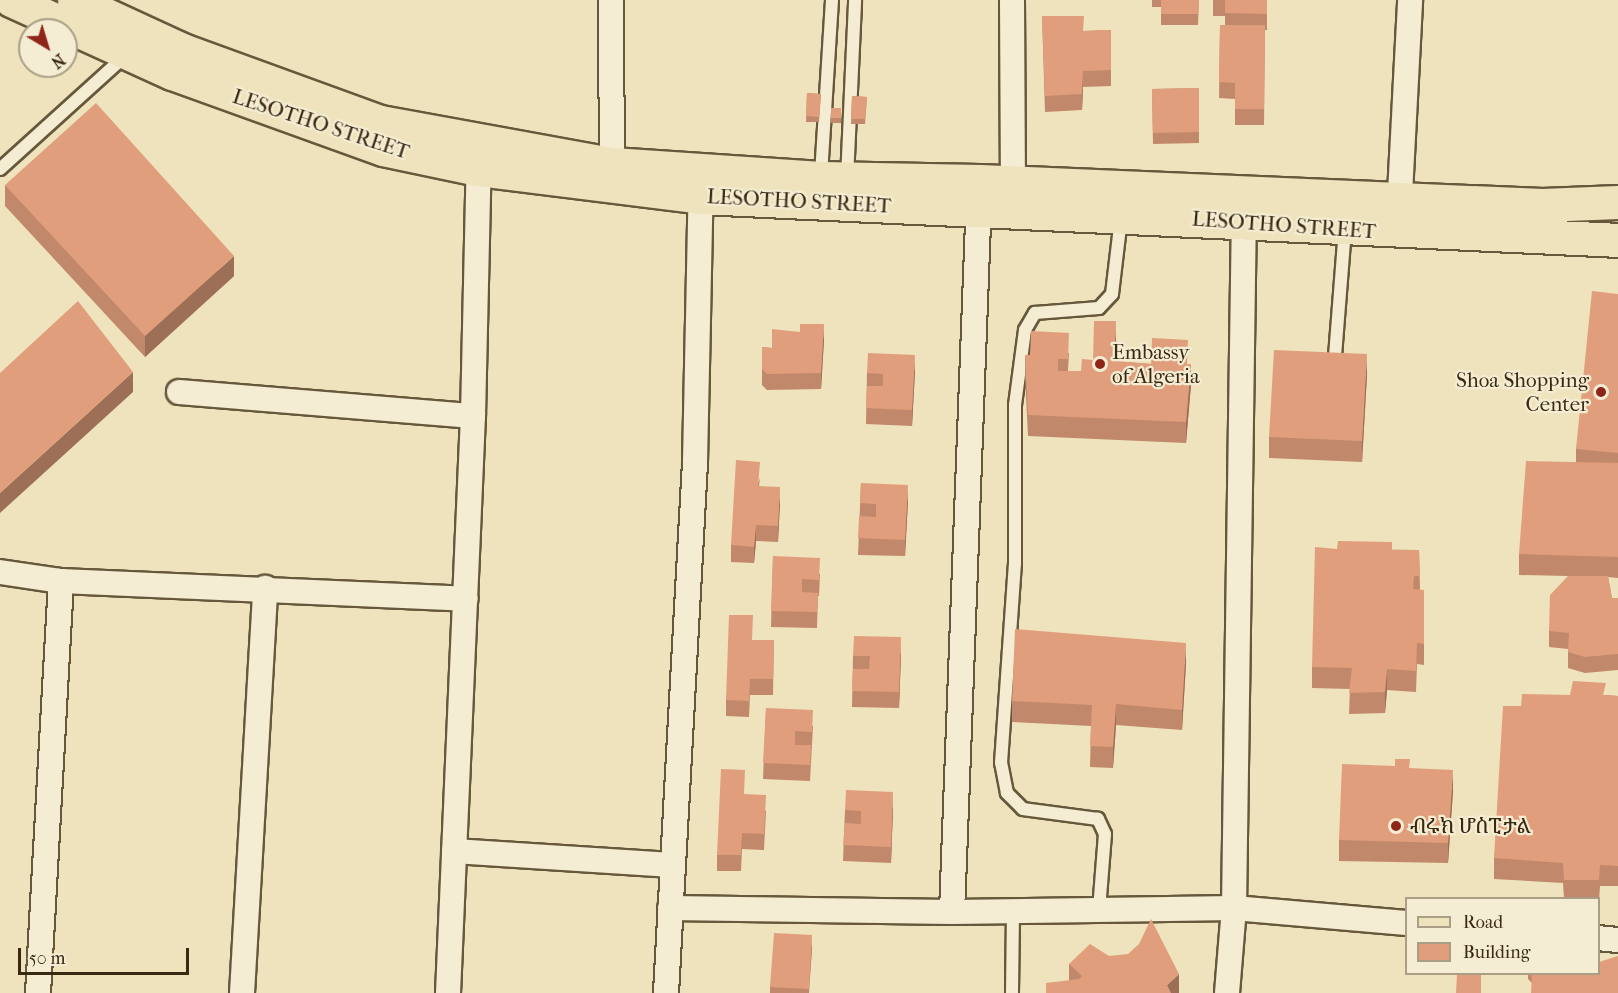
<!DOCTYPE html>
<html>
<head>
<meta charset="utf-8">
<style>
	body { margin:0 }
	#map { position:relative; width:1618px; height:993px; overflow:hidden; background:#eee3bc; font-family:"IM FELL French Canon","Noto Serif Ethiopic",serif }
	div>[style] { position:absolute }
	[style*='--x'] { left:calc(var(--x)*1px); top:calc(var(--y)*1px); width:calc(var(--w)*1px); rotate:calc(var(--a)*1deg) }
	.roads { filter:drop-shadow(2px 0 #67583c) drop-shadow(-2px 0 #67583c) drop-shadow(0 2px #67583c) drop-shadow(0 -2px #67583c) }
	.service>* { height:12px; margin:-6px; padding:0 6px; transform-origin:6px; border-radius:6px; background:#f4edd3 }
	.minor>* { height:24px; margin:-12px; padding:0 12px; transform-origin:12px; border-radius:12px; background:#f4edd3 }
	.primary>* { height:33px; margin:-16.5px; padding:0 16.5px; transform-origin:16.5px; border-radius:16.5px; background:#eee3bc }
	.wall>* { inset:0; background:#c2886b }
	.shaded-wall>* { inset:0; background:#9e6f57 }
	.building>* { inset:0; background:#e19e7c }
	.dots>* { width:16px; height:16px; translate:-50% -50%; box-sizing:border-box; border:3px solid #f4edd3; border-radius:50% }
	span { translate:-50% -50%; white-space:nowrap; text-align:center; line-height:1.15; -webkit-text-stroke:4.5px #f4edd3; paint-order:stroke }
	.street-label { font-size:21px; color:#3a2912 }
	.poi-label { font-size:21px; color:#3a2912 }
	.left { translate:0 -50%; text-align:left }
	.right { translate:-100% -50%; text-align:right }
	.legend { position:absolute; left:1405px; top:897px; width:195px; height:78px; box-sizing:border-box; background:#f4edd3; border:2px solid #aa9f86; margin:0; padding:8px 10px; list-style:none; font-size:18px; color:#3a2912 }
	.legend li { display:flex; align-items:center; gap:12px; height:30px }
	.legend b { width:30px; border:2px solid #aa9f86 }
	.north { position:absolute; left:18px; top:18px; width:60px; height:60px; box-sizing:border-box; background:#f4edd3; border:2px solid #aa9f86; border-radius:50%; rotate:142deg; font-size:16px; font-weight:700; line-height:24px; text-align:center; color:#3a2912 }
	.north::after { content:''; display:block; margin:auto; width:21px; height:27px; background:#8f2418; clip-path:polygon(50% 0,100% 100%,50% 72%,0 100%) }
	.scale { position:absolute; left:18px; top:948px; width:171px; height:27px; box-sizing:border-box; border:3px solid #3a2912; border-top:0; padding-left:8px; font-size:18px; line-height:21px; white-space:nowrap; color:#3a2912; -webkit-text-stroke:4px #f4edd3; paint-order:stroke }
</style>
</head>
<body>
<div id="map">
	<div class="roads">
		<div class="service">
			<i style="--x:0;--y:169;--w:170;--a:-42.1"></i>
			<i style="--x:821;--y:175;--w:175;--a:-86.4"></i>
			<i style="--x:847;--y:179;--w:179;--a:-87.4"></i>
			<i style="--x:1335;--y:356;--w:128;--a:-85.5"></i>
			<i style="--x:1099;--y:910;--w:76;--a:-85.5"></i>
			<i style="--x:1105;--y:834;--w:17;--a:-115"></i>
			<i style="--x:1098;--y:819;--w:76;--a:-172.4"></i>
			<i style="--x:1023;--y:809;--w:23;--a:-135"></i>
			<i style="--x:1007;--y:793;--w:31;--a:-101"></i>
			<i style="--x:1001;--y:763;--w:199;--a:-86"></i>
			<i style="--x:1015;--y:564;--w:159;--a:-90"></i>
			<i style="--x:1015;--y:405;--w:76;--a:-82.4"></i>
			<i style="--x:1025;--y:330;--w:20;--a:-60"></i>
			<i style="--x:1035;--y:313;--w:64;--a:-4.5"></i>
			<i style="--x:1099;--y:308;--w:19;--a:-47"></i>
			<i style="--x:1112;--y:294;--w:77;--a:-83.2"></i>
			<i style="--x:1012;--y:993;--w:82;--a:-89.3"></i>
		</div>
		<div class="minor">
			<i style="--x:611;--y:0;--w:180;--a:89.7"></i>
			<i style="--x:1012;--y:0;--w:199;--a:89.7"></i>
			<i style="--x:1399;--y:213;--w:213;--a:-87"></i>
			<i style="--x:179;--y:392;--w:295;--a:4.7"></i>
			<i style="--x:0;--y:572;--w:62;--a:8.4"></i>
			<i style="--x:61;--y:581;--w:405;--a:2.5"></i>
			<i style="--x:454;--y:851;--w:218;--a:3.7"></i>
			<i style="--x:670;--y:908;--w:282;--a:0.8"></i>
			<i style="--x:952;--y:912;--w:282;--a:-0.8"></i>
			<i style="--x:1234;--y:908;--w:173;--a:5"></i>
			<i style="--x:952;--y:912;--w:718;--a:-87.84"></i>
			<i style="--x:1598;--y:938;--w:20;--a:6"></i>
			<i style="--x:38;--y:993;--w:413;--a:-86.8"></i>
			<i style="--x:242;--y:993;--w:406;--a:-86.7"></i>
			<i style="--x:448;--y:993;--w:578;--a:-87.52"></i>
			<i style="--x:473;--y:416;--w:263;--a:-88.7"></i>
			<i style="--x:666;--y:993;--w:532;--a:-86.87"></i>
			<i style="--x:695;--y:462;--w:282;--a:-88.8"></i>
			<i style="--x:1227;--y:993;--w:85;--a:-85.3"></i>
			<i style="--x:1234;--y:908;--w:702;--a:-89.18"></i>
		</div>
		<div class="primary">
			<i style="--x:11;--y:0;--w:177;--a:24.4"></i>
			<i style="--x:172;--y:73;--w:224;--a:19.8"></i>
			<i style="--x:383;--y:149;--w:96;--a:12"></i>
			<i style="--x:477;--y:169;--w:226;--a:7.1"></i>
			<i style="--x:701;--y:197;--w:918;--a:2.68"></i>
			<i style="--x:74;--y:0;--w:119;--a:24.8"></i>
			<i style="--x:182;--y:50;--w:211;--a:20"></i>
			<i style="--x:380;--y:122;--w:236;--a:10.3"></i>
			<i style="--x:612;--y:164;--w:209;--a:3.8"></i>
			<i style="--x:821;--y:178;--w:159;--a:1.1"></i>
			<i style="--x:980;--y:181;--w:563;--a:2.45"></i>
			<i style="--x:1542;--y:205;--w:76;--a:-2.3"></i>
		</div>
	</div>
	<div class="wall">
		<i style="clip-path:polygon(1152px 0,1199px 0,1198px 25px,1161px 25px,1161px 7px,1152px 7px)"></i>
		<i style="clip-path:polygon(1213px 0,1267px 0,1267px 30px,1265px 30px,1264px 125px,1235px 125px,1235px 99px,1219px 98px,1220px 25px,1225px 25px,1225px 16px,1213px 16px)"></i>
		<i style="clip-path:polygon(1042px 16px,1084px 31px,1111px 30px,1111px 86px,1083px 87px,1082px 110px,1045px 112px)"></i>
		<i style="clip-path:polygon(1199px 88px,1199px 143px,1153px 144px,1152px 89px)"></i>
		<i style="clip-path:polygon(807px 93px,821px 94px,819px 122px,806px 122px)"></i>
		<i style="clip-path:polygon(852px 96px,867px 97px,865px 124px,851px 124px)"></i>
		<i style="clip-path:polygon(831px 108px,841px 108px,841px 123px,831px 123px)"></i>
		<i style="clip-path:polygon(5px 185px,234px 276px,145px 357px,5px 206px)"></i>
		<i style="clip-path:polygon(1618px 294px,1618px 578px,1608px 577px,1612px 598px,1618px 598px,1618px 670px,1585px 673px,1568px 668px,1568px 649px,1549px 647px,1549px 631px,1568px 576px,1519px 575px,1519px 554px,1576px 462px,1576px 449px)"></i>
		<i style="clip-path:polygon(824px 340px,821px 389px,767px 390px,762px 385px,762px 347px,772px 348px)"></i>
		<i style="clip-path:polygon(1116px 342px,1115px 361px,1151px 364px,1188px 364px,1191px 385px,1186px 443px,1028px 436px,1025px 376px,1025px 355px,1069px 353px,1068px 371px,1081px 371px,1093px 360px)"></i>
		<i style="clip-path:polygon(915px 371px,912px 426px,866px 424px,867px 373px)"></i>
		<i style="clip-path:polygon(1367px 375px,1362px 462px,1269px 458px,1269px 437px)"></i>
		<i style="clip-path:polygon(760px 478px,759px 486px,780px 503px,778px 542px,756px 541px,754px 563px,731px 562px,731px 545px)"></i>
		<i style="clip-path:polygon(861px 483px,908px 501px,905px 556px,858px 555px)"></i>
		<i style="clip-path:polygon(1337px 549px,1419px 550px,1420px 590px,1424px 590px,1424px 665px,1417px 664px,1416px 692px,1387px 690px,1385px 713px,1349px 714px,1350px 689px,1312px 688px,1312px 667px)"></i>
		<i style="clip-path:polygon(773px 556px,820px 574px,819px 596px,818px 596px,817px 628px,771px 627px)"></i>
		<i style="clip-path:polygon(752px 640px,774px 640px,773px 695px,750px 695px,749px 717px,726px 716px,726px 700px)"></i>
		<i style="clip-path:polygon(901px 654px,899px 708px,852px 707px,853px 656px)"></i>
		<i style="clip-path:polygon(1186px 664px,1182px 730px,1116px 725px,1113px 768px,1090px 767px,1091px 726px,1012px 722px,1012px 701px)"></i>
		<i style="clip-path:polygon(1606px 695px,1618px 696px,1618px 886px,1600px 886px,1599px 901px,1599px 898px,1564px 898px,1563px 883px,1494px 879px,1494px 858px,1521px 706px)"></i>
		<i style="clip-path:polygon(766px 708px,813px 726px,810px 781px,763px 779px)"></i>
		<i style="clip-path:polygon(1410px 768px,1453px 791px,1448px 863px,1339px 861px,1339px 840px)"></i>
		<i style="clip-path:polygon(745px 794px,766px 811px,764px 850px,742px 849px,741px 871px,717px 871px,717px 855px)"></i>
		<i style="clip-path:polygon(893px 808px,891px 863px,843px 861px,845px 810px)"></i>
		<i style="clip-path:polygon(812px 946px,809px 993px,770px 993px,770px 987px)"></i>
		<i style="clip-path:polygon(1109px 956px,1179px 993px,1069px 981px,1069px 964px)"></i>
		<i style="clip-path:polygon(1528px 974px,1599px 974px,1532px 983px,1528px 979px)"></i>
	</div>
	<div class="shaded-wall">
		<i style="clip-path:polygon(1083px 71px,1083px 87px,1082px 110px,1082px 94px)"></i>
		<i style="clip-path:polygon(234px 256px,234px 276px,145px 357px,145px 336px)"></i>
		<i style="clip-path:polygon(1116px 321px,1116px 342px,1114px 382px,1114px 361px)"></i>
		<i style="clip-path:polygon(824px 324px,824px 340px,821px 389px,821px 373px)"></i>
		<i style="clip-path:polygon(1367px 354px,1367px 375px,1362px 462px,1362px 441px)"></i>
		<i style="clip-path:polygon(915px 355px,915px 371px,912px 426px,912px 410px)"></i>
		<i style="clip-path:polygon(1191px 364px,1191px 385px,1186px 443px,1186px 422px)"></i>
		<i style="clip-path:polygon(133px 372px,133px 392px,0 513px,0 493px)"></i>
		<i style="clip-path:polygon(908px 485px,908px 501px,905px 556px,905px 540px)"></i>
		<i style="clip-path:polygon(780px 487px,780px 503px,778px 542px,778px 526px)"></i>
		<i style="clip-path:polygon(756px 525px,756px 541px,754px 563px,754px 547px)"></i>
		<i style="clip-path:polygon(901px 637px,901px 654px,899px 708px,899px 692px)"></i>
		<i style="clip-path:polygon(1186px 643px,1186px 664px,1182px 730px,1182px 710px)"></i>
		<i style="clip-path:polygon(1387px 669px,1387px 690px,1385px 713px,1385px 692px)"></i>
		<i style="clip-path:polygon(1116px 704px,1116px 725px,1113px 768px,1113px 747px)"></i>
		<i style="clip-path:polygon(1453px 770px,1453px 791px,1448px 863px,1448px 843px)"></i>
		<i style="clip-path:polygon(893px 792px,893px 808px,891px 863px,891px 847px)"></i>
		<i style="clip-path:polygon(812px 935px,812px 946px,809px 993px)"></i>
		<i style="clip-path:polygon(1179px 974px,1179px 993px,1167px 993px,1167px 985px)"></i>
	</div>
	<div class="building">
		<i style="clip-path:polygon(1161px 0,1199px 0,1198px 14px,1161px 14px)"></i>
		<i style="clip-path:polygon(1221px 0,1267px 0,1267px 14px,1225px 13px,1225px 0)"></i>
		<i style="clip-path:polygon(1042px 16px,1084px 16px,1083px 31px,1111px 30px,1111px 70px,1083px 71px,1082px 94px,1045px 96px)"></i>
		<i style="clip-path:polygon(1220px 25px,1265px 25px,1264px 109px,1235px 109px,1235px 83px,1219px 82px)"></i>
		<i style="clip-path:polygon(1199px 88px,1199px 132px,1153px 133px,1152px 89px)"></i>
		<i style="clip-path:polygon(807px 93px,821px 94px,819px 117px,806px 116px)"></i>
		<i style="clip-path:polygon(852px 96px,867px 97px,865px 119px,851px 119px)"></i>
		<i style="clip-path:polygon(96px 103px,234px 256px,145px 336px,5px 185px)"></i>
		<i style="clip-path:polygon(831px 108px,841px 108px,841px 118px,831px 118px)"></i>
		<i style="clip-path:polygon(1592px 291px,1618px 294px,1618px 453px,1576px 449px)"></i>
		<i style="clip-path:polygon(78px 301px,133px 372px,0 493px,0 373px)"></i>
		<i style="clip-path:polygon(1094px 321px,1116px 321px,1114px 361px,1151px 364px,1152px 338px,1188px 340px,1187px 364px,1191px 364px,1186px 422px,1028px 415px,1025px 355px,1030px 355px,1031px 331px,1069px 333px,1068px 359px,1058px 359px,1058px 371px,1081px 371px,1082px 359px,1093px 360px)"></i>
		<i style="clip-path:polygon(800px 324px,824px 324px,821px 373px,767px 374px,762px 369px,762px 347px,772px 348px,772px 329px,800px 332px)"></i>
		<i style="clip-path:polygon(1274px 350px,1367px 354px,1362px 441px,1269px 437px)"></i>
		<i style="clip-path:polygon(868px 353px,915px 355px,912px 410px,866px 408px,867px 386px,883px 386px,883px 374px,867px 373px)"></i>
		<i style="clip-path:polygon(736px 460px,760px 462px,758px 486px,780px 487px,778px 526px,756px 525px,754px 547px,731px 545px)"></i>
		<i style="clip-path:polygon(1526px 461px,1618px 463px,1618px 557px,1519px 554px)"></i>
		<i style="clip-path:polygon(861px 483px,908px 485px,905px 540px,858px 538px,859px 516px,876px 517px,876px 504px,860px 503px)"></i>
		<i style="clip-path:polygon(1338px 541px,1392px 542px,1392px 550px,1419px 550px,1420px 576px,1414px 576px,1413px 589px,1424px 590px,1424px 644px,1417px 643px,1416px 671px,1387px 669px,1385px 692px,1349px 693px,1352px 668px,1312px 667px,1315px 547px,1337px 549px)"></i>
		<i style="clip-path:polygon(773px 556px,820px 558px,819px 580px,802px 579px,802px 592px,818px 593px,817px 612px,771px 611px)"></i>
		<i style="clip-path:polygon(1568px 576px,1608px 576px,1612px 598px,1618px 598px,1618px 654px,1585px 657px,1568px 652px,1569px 633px,1549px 631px,1550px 595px)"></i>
		<i style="clip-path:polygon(729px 615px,753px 615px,752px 640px,774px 640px,773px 679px,750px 679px,749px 701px,726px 700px)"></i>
		<i style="clip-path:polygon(1015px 629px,1186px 643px,1182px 710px,1116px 704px,1113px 747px,1090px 746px,1092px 705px,1012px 701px)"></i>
		<i style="clip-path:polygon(854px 636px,901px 637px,899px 692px,852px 691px,853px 669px,869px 669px,870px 656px,853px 656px)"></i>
		<i style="clip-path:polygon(1573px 681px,1606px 683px,1603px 695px,1618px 696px,1618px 866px,1600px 865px,1599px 880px,1564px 880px,1563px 863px,1494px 858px,1503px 706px,1521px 706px,1522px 694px,1570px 695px)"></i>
		<i style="clip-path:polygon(766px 708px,813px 710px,812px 732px,795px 731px,795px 745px,811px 745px,810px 765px,763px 763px)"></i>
		<i style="clip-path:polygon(1395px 759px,1410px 759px,1409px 768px,1453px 770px,1448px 843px,1339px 840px,1342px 764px,1395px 766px)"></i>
		<i style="clip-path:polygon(721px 769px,745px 770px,744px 794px,766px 795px,764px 834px,742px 833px,741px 855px,717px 855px)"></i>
		<i style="clip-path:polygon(846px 790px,893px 792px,891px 847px,843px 845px,845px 823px,861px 824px,861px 811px,845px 810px)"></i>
		<i style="clip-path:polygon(1151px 919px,1179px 974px,1167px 985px,1171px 993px,1046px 993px,1046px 983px,1079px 979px,1082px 976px,1069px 964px,1090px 944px,1109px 956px,1128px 954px,1139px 944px)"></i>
		<i style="clip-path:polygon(774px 933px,812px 935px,809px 989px,770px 987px)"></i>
		<i style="clip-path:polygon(1618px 956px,1618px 993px,1531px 993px,1532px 974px,1599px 974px,1599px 962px)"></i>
		<i style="clip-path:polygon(1457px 974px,1481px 974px,1481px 993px,1456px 993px)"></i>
	</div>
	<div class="dots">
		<i style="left:1100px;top:364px;background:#8f2418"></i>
		<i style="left:1601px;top:392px;background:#8f2418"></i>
		<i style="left:1396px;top:826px;background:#8f2418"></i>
	</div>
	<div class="street-label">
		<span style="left:321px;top:124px;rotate:18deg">LESOTHO STREET</span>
		<span style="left:799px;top:201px;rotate:3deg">LESOTHO STREET</span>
		<span style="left:1284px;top:225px;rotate:4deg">LESOTHO STREET</span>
	</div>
	<div class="poi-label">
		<span class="left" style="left:1112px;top:364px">Embassy<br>of Algeria</span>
		<span class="right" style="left:1589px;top:392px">Shoa Shopping<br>Center</span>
		<span class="left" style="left:1410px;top:826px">ብሩክ ሆስፒታል</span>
	</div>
	<ul class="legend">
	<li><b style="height:8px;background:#eee3bc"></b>Road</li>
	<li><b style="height:16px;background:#e19e7c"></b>Building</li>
	</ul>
	<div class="north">N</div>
	<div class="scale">50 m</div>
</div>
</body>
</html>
